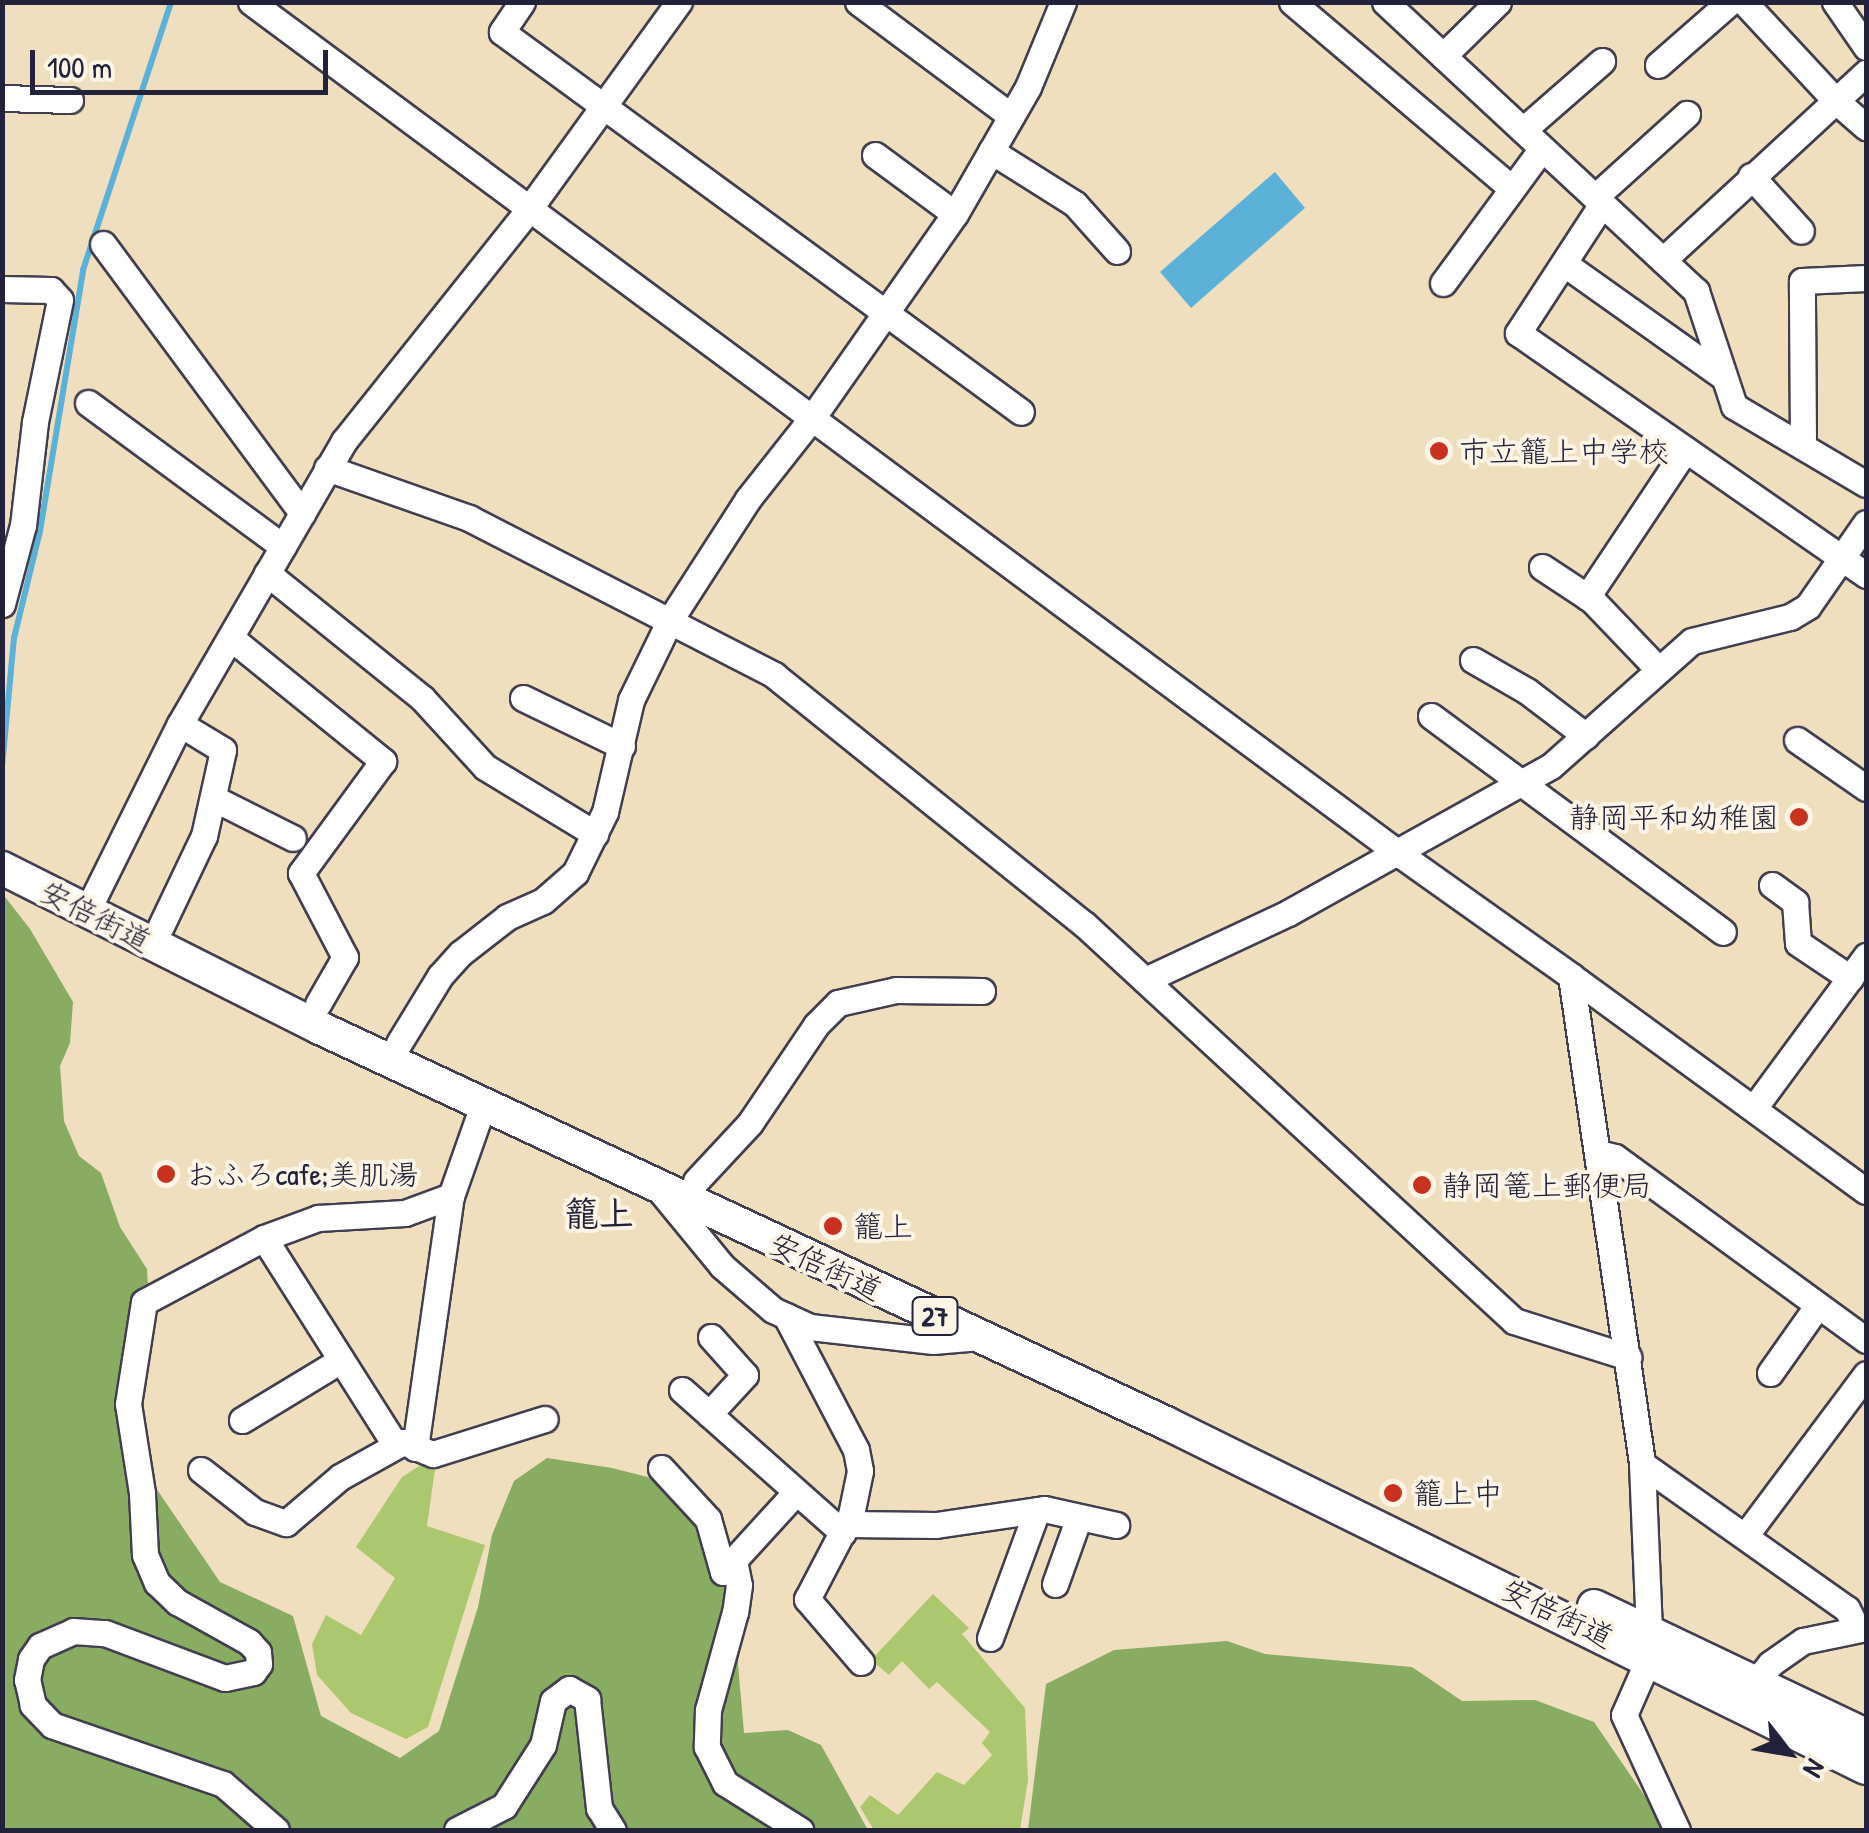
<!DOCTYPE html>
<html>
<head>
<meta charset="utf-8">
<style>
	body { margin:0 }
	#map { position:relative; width:1869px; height:1833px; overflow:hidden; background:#f0dfbe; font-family:"Patrick Hand","Klee One",sans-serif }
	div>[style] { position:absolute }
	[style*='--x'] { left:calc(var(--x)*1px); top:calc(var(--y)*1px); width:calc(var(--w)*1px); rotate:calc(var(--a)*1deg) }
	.green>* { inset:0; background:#abc86f }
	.forest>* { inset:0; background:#88ac62 }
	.water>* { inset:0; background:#5bb1d7 }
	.stream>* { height:6px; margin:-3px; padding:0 3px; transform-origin:3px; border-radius:3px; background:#5bb1d7 }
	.roads { filter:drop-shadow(2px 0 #413e4f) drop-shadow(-2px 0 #413e4f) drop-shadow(0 2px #413e4f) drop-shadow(0 -2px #413e4f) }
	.minor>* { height:25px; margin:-12.5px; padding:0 12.5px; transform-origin:12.5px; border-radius:12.5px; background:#fff }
	.major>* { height:32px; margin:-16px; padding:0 16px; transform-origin:16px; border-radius:16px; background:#fff }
	.dots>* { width:28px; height:28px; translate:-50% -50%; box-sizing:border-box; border:5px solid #fcf5e5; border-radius:50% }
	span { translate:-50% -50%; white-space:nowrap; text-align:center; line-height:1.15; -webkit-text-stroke:8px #fcf5e5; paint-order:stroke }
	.shield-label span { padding:2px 8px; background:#fcf5e5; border:2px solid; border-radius:8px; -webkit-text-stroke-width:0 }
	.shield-label { font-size:28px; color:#22223b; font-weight:700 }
	.poi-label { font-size:30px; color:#22223b }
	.left { translate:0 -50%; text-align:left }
	.right { translate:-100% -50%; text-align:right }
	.street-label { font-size:30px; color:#22223b }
	.quarter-label { font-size:35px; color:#22223b; font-weight:700 }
	.frame { position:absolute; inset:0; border:5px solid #22223b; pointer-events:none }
	.north { position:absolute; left:1739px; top:1703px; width:100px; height:100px; -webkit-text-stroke:8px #fcf5e5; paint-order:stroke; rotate:121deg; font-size:28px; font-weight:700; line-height:40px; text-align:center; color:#22223b }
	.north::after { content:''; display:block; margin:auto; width:35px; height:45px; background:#22223b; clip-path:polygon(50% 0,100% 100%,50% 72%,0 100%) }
	.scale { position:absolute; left:30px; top:50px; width:298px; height:45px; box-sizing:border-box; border:5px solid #22223b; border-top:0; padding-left:12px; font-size:30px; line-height:35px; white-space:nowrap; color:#22223b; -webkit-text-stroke:8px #fcf5e5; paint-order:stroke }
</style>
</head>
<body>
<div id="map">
	<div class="green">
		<i style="clip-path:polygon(424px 1463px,435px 1469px,427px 1526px,485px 1545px,428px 1727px,406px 1739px,351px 1713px,317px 1675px,312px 1644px,326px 1615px,361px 1635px,395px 1578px,356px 1547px,402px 1477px)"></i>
		<i style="clip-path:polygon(933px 1594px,969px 1628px,962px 1634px,1025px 1708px,1028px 1780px,1020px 1830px,874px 1830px,860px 1807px,870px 1795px,898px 1815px,937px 1772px,964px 1785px,992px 1755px,982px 1743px,990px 1732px,937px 1682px,929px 1689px,902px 1661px,889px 1675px,871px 1660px)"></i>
	</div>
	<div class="forest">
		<i style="clip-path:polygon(2px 893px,30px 929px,73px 1002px,70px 1043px,60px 1066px,64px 1121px,79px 1156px,101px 1173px,120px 1227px,147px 1269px,150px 1315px,136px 1412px,145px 1472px,220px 1582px,293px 1616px,321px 1716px,400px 1758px,439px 1731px,478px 1607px,492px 1535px,514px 1481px,547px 1458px,612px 1468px,691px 1488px,740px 1604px,738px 1664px,744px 1733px,788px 1730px,821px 1745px,868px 1830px,3px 1830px)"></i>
		<i style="clip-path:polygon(1227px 1641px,1265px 1654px,1412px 1667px,1462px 1701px,1535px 1700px,1594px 1722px,1668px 1830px,1028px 1830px,1046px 1684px,1114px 1650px)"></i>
	</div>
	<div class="water">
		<i style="clip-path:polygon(1275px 172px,1305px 208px,1191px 308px,1160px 272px)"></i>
	</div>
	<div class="stream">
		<i style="--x:2;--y:767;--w:130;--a:-84.7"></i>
		<i style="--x:14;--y:638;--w:110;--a:-76.3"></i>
		<i style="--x:40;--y:531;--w:265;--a:-80.6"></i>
		<i style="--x:83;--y:270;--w:282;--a:-71.8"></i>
	</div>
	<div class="roads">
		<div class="minor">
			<i style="--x:251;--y:2;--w:1428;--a:36.57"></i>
			<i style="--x:1398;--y:853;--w:212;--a:35.4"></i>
			<i style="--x:1571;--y:976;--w:493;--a:81.7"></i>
			<i style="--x:1642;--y:1464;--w:168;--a:87.6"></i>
			<i style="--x:522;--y:2;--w:36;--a:124"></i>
			<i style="--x:502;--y:32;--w:643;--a:36.21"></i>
			<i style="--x:858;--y:2;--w:191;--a:36.7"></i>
			<i style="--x:1292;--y:2;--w:287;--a:40.3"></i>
			<i style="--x:1385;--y:2;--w:425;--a:42.9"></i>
			<i style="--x:1696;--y:291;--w:121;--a:71.7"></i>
			<i style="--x:1734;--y:406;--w:153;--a:30.6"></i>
			<i style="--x:1744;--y:2;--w:135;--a:47.1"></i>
			<i style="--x:1836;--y:101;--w:40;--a:41"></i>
			<i style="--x:1835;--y:2;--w:55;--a:55.4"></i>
			<i style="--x:1443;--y:56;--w:77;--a:-44.5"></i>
			<i style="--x:1658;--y:65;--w:96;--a:-41.2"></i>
			<i style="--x:2;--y:98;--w:68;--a:1.7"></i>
			<i style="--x:1523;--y:130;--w:105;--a:-41.1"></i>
			<i style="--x:991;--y:151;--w:99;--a:32.2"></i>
			<i style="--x:1075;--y:204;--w:63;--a:48.2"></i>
			<i style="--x:875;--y:155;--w:99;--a:36.4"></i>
			<i style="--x:1751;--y:176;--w:74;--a:47.7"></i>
			<i style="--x:1595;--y:197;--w:124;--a:-42.1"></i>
			<i style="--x:1602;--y:204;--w:154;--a:123.1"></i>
			<i style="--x:1518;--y:333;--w:424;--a:34.8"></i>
			<i style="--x:103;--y:244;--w:335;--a:53.5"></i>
			<i style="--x:1663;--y:260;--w:276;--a:-42.7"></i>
			<i style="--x:1566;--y:265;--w:191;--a:35.4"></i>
			<i style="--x:1443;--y:283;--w:167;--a:-53.7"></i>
			<i style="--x:2;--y:289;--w:49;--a:1.2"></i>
			<i style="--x:51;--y:290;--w:13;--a:48"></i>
			<i style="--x:60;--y:300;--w:125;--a:101.6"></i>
			<i style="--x:35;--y:422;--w:104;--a:96.6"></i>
			<i style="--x:23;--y:525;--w:82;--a:104.9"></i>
			<i style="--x:88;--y:403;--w:242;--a:36.4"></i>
			<i style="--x:1803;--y:443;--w:162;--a:-90.4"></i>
			<i style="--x:1802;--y:281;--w:64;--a:-2.7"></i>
			<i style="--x:327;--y:468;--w:151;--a:19.4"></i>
			<i style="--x:469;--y:518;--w:343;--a:27.2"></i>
			<i style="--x:774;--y:675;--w:398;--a:38.8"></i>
			<i style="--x:1084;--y:924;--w:585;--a:42.71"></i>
			<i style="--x:1514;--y:1321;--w:120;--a:17.5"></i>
			<i style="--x:1542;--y:567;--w:60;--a:33.4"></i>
			<i style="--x:1592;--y:600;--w:95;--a:46.3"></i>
			<i style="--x:267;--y:573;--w:199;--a:38.9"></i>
			<i style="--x:422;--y:698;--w:93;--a:47.6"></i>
			<i style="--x:485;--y:767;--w:129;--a:31.3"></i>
			<i style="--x:1587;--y:597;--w:177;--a:-56.3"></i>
			<i style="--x:231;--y:638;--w:196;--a:39"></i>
			<i style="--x:383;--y:761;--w:139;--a:126.2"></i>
			<i style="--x:301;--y:873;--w:95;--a:62.4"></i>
			<i style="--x:345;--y:957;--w:54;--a:119.9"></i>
			<i style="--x:1473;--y:660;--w:62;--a:29.9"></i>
			<i style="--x:1527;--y:691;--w:74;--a:37.3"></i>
			<i style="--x:523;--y:698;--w:110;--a:25.9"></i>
			<i style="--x:1431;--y:716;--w:363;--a:36.5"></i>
			<i style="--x:1797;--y:740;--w:84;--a:34.8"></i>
			<i style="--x:215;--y:799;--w:87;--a:26.6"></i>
			<i style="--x:1772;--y:885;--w:29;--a:36"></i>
			<i style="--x:1795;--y:902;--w:41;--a:85.8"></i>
			<i style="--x:1798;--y:943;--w:63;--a:33.9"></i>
			<i style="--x:87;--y:911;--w:209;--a:-63.6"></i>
			<i style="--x:180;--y:724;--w:327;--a:-59.9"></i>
			<i style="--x:344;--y:441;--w:297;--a:-51.4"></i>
			<i style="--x:529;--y:209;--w:256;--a:-54.1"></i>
			<i style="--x:161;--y:926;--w:100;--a:-64.5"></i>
			<i style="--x:204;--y:836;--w:88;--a:-77.5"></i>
			<i style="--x:223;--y:750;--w:50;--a:-148.8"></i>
			<i style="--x:1571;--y:976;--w:365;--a:36.1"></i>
			<i style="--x:1145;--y:980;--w:158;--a:-25.1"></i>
			<i style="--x:1288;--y:913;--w:301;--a:-29.2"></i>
			<i style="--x:1551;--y:766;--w:188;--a:-41.6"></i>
			<i style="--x:1692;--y:641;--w:101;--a:-13.8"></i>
			<i style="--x:1790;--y:617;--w:21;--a:-31"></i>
			<i style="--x:1808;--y:606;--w:101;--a:-55.1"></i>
			<i style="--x:399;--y:1043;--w:79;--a:-58.5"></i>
			<i style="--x:440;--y:976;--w:31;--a:-48"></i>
			<i style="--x:461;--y:953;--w:58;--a:-38"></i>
			<i style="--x:507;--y:917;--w:39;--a:-24"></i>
			<i style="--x:543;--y:901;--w:43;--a:-41.2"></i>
			<i style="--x:575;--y:873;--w:68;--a:-63.8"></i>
			<i style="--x:605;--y:812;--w:115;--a:-76.9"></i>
			<i style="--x:631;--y:700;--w:89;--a:-64"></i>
			<i style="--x:670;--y:620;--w:144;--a:-57.2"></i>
			<i style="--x:748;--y:499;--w:103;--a:-51.7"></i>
			<i style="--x:812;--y:418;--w:249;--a:-55"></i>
			<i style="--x:955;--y:214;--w:146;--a:-60.1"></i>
			<i style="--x:1028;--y:87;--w:92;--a:-67.6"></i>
			<i style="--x:1754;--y:1108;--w:189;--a:-53.6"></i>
			<i style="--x:1598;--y:1153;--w:17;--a:13"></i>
			<i style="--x:1615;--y:1157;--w:311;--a:36.1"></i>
			<i style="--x:696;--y:1181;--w:79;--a:-47"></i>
			<i style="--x:750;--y:1123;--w:118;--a:-56"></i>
			<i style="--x:816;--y:1025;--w:31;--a:-45"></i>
			<i style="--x:838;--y:1003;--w:59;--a:-12.6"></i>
			<i style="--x:896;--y:990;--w:86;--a:0.7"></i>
			<i style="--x:658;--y:1188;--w:101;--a:50.6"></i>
			<i style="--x:722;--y:1266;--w:67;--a:40.8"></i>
			<i style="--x:773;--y:1310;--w:41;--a:24.7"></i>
			<i style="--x:810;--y:1327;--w:124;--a:6.5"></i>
			<i style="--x:933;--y:1341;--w:47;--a:-4.9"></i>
			<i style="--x:264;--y:1238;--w:246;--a:57.6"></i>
			<i style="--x:786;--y:1316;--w:151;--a:62.4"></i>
			<i style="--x:856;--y:1450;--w:21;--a:79"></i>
			<i style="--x:860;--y:1471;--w:45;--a:101.6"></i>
			<i style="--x:851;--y:1515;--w:95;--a:117.6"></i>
			<i style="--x:807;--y:1599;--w:83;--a:49.4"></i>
			<i style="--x:1770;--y:1373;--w:83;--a:-54.8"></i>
			<i style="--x:682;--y:1390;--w:215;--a:41.6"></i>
			<i style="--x:709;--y:1414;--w:53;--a:-47.3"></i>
			<i style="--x:745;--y:1375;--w:51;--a:-131.8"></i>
			<i style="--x:242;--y:1420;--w:116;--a:-31.2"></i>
			<i style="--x:415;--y:1448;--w:255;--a:-81.9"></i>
			<i style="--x:1642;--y:1464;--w:251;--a:35.3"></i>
			<i style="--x:1847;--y:1609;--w:22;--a:63"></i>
			<i style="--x:661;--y:1468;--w:69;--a:47.3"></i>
			<i style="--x:708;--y:1519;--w:55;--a:74.2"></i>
			<i style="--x:723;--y:1572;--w:108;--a:-47.6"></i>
			<i style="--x:201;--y:1470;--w:68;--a:37.9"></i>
			<i style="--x:255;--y:1512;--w:33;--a:20"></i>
			<i style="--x:286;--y:1523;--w:71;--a:-40.4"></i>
			<i style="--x:340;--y:1477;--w:72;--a:-29.1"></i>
			<i style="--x:403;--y:1442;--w:32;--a:22"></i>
			<i style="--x:433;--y:1454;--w:117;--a:-17.4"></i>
			<i style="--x:847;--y:1524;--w:89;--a:0.6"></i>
			<i style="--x:936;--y:1525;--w:109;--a:-8.4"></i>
			<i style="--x:1044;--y:1509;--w:74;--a:12.5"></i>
			<i style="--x:1745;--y:1536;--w:202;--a:-53.2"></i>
			<i style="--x:734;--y:1560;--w:25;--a:79"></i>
			<i style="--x:739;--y:1585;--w:27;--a:98"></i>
			<i style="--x:735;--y:1612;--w:102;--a:105.4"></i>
			<i style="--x:708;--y:1710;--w:37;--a:92"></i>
			<i style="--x:707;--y:1747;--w:40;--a:63.4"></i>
			<i style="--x:725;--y:1783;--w:89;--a:32.1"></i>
			<i style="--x:1055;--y:1584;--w:71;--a:-70.3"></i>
			<i style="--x:990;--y:1638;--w:136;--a:-69.8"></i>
			<i style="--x:1649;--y:1658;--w:62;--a:113.7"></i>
			<i style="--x:1624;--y:1715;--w:127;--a:65.3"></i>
			<i style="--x:1746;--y:1693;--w:38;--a:-50"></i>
			<i style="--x:1770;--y:1664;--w:40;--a:-34.9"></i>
			<i style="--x:1803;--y:1641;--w:64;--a:-11.7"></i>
			<i style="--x:276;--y:1830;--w:70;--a:-139"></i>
			<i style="--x:223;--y:1784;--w:181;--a:-161"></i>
			<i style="--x:52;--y:1725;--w:28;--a:-134"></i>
			<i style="--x:33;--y:1705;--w:26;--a:-103"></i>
			<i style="--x:27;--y:1680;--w:21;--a:-79"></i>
			<i style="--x:31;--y:1659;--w:16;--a:-55"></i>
			<i style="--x:40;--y:1646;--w:36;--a:-24"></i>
			<i style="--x:73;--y:1631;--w:32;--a:4"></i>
			<i style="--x:105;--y:1633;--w:128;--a:20.6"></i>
			<i style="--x:225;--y:1678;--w:29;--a:-12"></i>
			<i style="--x:253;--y:1672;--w:10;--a:-53"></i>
			<i style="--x:259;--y:1664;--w:12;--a:-95"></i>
			<i style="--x:258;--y:1652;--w:13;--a:-132"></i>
			<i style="--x:249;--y:1642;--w:82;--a:-150.9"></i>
			<i style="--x:177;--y:1602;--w:28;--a:-136"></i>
			<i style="--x:157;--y:1583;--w:30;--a:-113"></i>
			<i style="--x:145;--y:1555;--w:62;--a:-92.8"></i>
			<i style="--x:142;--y:1493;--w:90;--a:-98.9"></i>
			<i style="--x:128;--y:1404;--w:103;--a:-81.1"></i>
			<i style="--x:144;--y:1302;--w:136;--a:-28.1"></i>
			<i style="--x:264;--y:1238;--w:58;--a:-20.3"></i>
			<i style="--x:318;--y:1218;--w:87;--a:-3.3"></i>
			<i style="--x:405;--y:1213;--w:49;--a:-20.3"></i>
			<i style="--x:451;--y:1196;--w:96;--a:-70.6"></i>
			<i style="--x:457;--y:1830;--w:53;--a:-27.1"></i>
			<i style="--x:504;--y:1806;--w:72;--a:-57.4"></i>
			<i style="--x:543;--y:1745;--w:45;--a:-77.2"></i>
			<i style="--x:553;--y:1701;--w:20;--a:-37"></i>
			<i style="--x:569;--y:1689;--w:21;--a:29"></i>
			<i style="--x:587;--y:1699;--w:110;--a:83.7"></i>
			<i style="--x:599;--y:1808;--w:26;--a:58"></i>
		</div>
		<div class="major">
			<i style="--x:2;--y:868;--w:356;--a:26.7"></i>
			<i style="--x:320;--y:1028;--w:934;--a:25.03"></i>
			<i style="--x:1166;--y:1423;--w:780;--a:26.24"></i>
			<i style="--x:1594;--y:1606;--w:301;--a:25.4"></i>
		</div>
	</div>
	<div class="dots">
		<i style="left:1439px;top:451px;background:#c8321e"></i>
		<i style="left:1799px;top:817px;background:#c8321e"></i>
		<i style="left:166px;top:1174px;background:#c8321e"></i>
		<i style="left:1422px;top:1185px;background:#c8321e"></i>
		<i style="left:833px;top:1226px;background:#c8321e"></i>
		<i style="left:1393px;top:1493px;background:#c8321e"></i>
	</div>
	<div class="shield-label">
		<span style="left:935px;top:1316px">27</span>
	</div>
	<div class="poi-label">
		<span class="left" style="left:1459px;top:451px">市立籠上中学校</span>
		<span class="right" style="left:1779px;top:817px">静岡平和幼稚園</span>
		<span class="left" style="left:186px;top:1174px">おふろcafe;美肌湯</span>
		<span class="left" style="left:1442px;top:1185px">静岡篭上郵便局</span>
		<span class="left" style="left:853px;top:1226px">籠上</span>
		<span class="left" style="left:1413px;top:1493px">籠上中</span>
	</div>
	<div class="street-label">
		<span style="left:96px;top:916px;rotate:27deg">安倍街道</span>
		<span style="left:826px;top:1266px;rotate:25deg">安倍街道</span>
		<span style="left:1558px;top:1613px;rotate:26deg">安倍街道</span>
	</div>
	<div class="quarter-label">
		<span style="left:599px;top:1214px">籠上</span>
	</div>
	<div class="frame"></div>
	<div class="north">N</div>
	<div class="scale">100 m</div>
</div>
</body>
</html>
